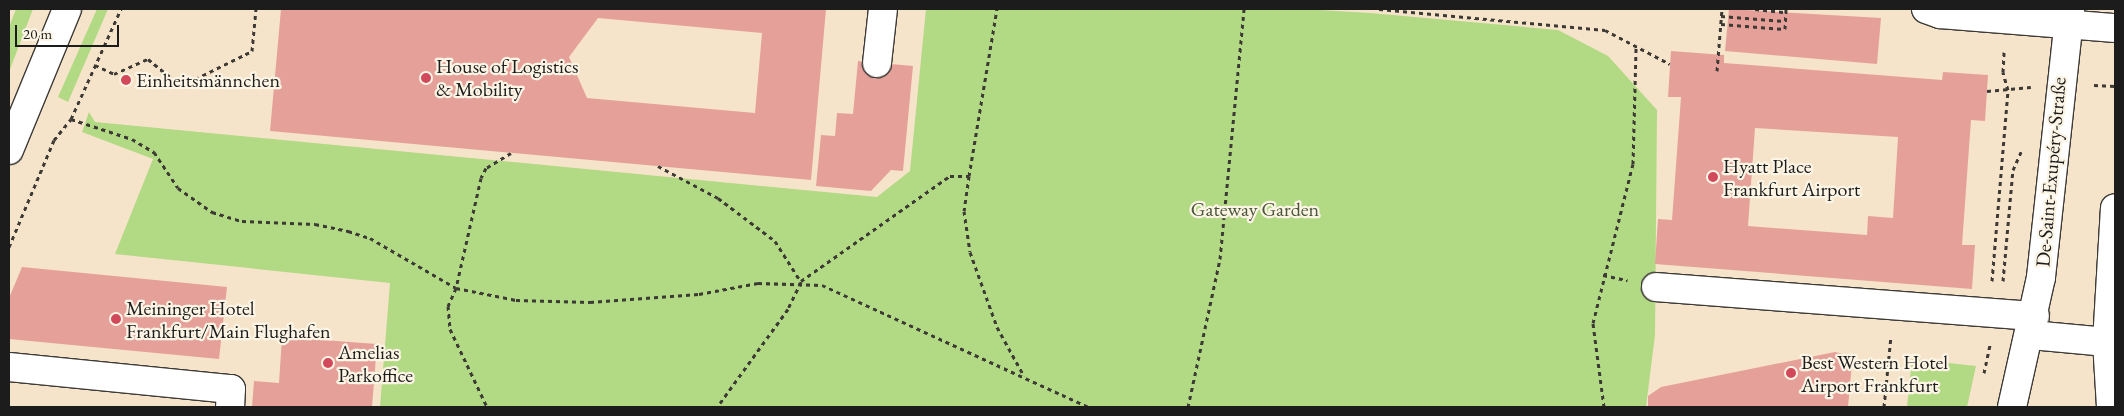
<!DOCTYPE html>
<html>
<head>
<meta charset="utf-8">
<style>
	body { margin:0 }
	#map { position:relative; width:2124px; height:416px; overflow:hidden; background:#f5e4ca; font-family:"EB Garamond",serif }
	div>[style] { position:absolute }
	[style*='--x'] { left:calc(var(--x)*1px); top:calc(var(--y)*1px); width:calc(var(--w)*1px); rotate:calc(var(--a)*1deg) }
	.green>* { inset:0; background:#b2d983 }
	.building>* { inset:0; background:#e5a199 }
	.path>* { height:3px; margin-top:-1.5px; transform-origin:0; background:repeating-linear-gradient(90deg,#3d3a36 0 4px,transparent 0 8px) }
	.roads { filter:drop-shadow(1px 0 #3d3a36) drop-shadow(-1px 0 #3d3a36) drop-shadow(0 1px #3d3a36) drop-shadow(0 -1px #3d3a36) }
	.minor>* { height:28px; margin:-14px; padding:0 14px; transform-origin:14px; border-radius:14px; background:#fff }
	.dots>* { width:14px; height:14px; translate:-50% -50%; box-sizing:border-box; border:2px solid #fcf5e5; border-radius:50% }
	span { translate:-50% -50%; white-space:nowrap; text-align:center; line-height:1.15; -webkit-text-stroke:4.5px #fcf5e5; paint-order:stroke }
	.poi-label { font-size:20px; color:#1c1c1c }
	.left { translate:0 -50%; text-align:left }
	.street-label { font-size:20px; color:#1c1c1c }
	.park-label { font-size:20px; color:#49553b }
	.frame { position:absolute; inset:0; border:10px solid #1c1c1c; pointer-events:none }
	.scale { position:absolute; left:15px; top:25px; width:104px; height:22px; box-sizing:border-box; border:2px solid #1c1c1c; border-top:0; padding-left:6px; font-size:15px; line-height:18px; white-space:nowrap; color:#1c1c1c; -webkit-text-stroke:4px #fcf5e5; paint-order:stroke }
</style>
</head>
<body>
<div id="map">
	<div class="green">
		<i style="clip-path:polygon(16px 9px,33px 9px,9px 72px,9px 27px)"></i>
		<i style="clip-path:polygon(97px 9px,108px 9px,68px 102px,58px 97px)"></i>
		<i style="clip-path:polygon(926px 9px,1302px 9px,1370px 13px,1558px 30px,1608px 56px,1657px 110px,1655px 335px,1646px 407px,380px 407px,390px 283px,115px 254px,153px 159px,82px 132px,89px 112px,95px 122px,877px 197px,910px 171px)"></i>
		<i style="clip-path:polygon(1912px 359px,1976px 366px,1967px 407px,1907px 407px)"></i>
	</div>
	<div class="building">
		<i style="clip-path:polygon(evenodd,281px 9px,826px 9px,811px 180px,270px 131px,281px 9px,598px 18px,762px 33px,755px 113px,587px 98px,569px 57px,598px 18px)"></i>
		<i style="clip-path:polygon(1729px 9px,1881px 18px,1877px 64px,1725px 51px)"></i>
		<i style="clip-path:polygon(evenodd,1671px 51px,1724px 55px,1724px 63px,1942px 80px,1943px 72px,1988px 75px,1985px 121px,1971px 120px,1962px 245px,1975px 245px,1972px 289px,1655px 264px,1658px 219px,1672px 220px,1681px 97px,1668px 97px,1671px 51px,1755px 128px,1898px 137px,1893px 218px,1868px 216px,1867px 235px,1748px 226px,1755px 128px)"></i>
		<i style="clip-path:polygon(858px 61px,913px 66px,903px 171px,891px 170px,871px 191px,816px 186px,821px 135px,835px 136px,837px 113px,853px 114px)"></i>
		<i style="clip-path:polygon(22px 267px,227px 287px,219px 359px,9px 339px,9px 298px)"></i>
		<i style="clip-path:polygon(282px 337px,377px 344px,372px 407px,252px 407px,254px 381px,279px 383px)"></i>
		<i style="clip-path:polygon(1835px 352px,1847px 355px,1852px 363px,1848px 407px,1648px 407px,1648px 396px,1661px 387px)"></i>
	</div>
	<div class="path">
		<i style="--x:1379;--y:9;--w:227;--a:5.3"></i>
		<i style="--x:1605;--y:30;--w:73;--a:27.6"></i>
		<i style="--x:1755;--y:9;--w:31;--a:6"></i>
		<i style="--x:1721;--y:16;--w:64;--a:4.5"></i>
		<i style="--x:1721;--y:24;--w:64;--a:4.5"></i>
		<i style="--x:1785;--y:29;--w:20;--a:-87"></i>
		<i style="--x:95;--y:65;--w:21;--a:25"></i>
		<i style="--x:114;--y:74;--w:37;--a:-24"></i>
		<i style="--x:148;--y:59;--w:43;--a:39.3"></i>
		<i style="--x:181;--y:86;--w:79;--a:-26.2"></i>
		<i style="--x:252;--y:51;--w:42;--a:-84.6"></i>
		<i style="--x:1717;--y:71;--w:62;--a:-85.4"></i>
		<i style="--x:2094;--y:85;--w:21;--a:3"></i>
		<i style="--x:1987;--y:91;--w:44;--a:-5.2"></i>
		<i style="--x:71;--y:119;--w:64;--a:18.2"></i>
		<i style="--x:132;--y:139;--w:26;--a:31"></i>
		<i style="--x:154;--y:152;--w:43;--a:56.3"></i>
		<i style="--x:178;--y:188;--w:42;--a:35.2"></i>
		<i style="--x:212;--y:212;--w:31;--a:17"></i>
		<i style="--x:242;--y:221;--w:73;--a:2.4"></i>
		<i style="--x:315;--y:224;--w:34;--a:12"></i>
		<i style="--x:348;--y:231;--w:23;--a:18"></i>
		<i style="--x:370;--y:238;--w:99;--a:30.2"></i>
		<i style="--x:456;--y:288;--w:20;--a:114"></i>
		<i style="--x:448;--y:306;--w:23;--a:85"></i>
		<i style="--x:450;--y:329;--w:86;--a:64.6"></i>
		<i style="--x:511;--y:153;--w:29;--a:149"></i>
		<i style="--x:486;--y:168;--w:11;--a:117"></i>
		<i style="--x:481;--y:178;--w:113;--a:102.8"></i>
		<i style="--x:456;--y:288;--w:61;--a:11.3"></i>
		<i style="--x:516;--y:300;--w:74;--a:1.5"></i>
		<i style="--x:590;--y:302;--w:109;--a:-4.2"></i>
		<i style="--x:699;--y:294;--w:60;--a:-10.6"></i>
		<i style="--x:758;--y:283;--w:64;--a:1.8"></i>
		<i style="--x:822;--y:285;--w:293;--a:24.6"></i>
		<i style="--x:658;--y:166;--w:68;--a:28.1"></i>
		<i style="--x:718;--y:198;--w:71;--a:37"></i>
		<i style="--x:775;--y:241;--w:49;--a:57.6"></i>
		<i style="--x:801;--y:282;--w:30;--a:116"></i>
		<i style="--x:788;--y:309;--w:121;--a:125.9"></i>
		<i style="--x:969;--y:176;--w:35;--a:98"></i>
		<i style="--x:964;--y:211;--w:41;--a:81.7"></i>
		<i style="--x:970;--y:252;--w:80;--a:70.2"></i>
		<i style="--x:997;--y:327;--w:56;--a:61.1"></i>
		<i style="--x:9;--y:247;--w:116;--a:-67.2"></i>
		<i style="--x:54;--y:140;--w:27;--a:-51"></i>
		<i style="--x:71;--y:119;--w:121;--a:-65.6"></i>
		<i style="--x:1603;--y:275;--w:25;--a:12"></i>
		<i style="--x:801;--y:281;--w:182;--a:-35.2"></i>
		<i style="--x:950;--y:176;--w:19;--a:0"></i>
		<i style="--x:969;--y:176;--w:169;--a:-80.5"></i>
		<i style="--x:1992;--y:281;--w:192;--a:-85.2"></i>
		<i style="--x:2008;--y:90;--w:19;--a:-106"></i>
		<i style="--x:2003;--y:72;--w:20;--a:-87"></i>
		<i style="--x:2003;--y:281;--w:111;--a:-84.9"></i>
		<i style="--x:2013;--y:170;--w:20;--a:-66"></i>
		<i style="--x:1984;--y:373;--w:29;--a:-78"></i>
		<i style="--x:1188;--y:407;--w:151;--a:-77.8"></i>
		<i style="--x:1220;--y:259;--w:251;--a:-84.5"></i>
		<i style="--x:1604;--y:407;--w:85;--a:-97.5"></i>
		<i style="--x:1593;--y:323;--w:164;--a:-75.9"></i>
		<i style="--x:1633;--y:164;--w:116;--a:-88.5"></i>
		<i style="--x:1884;--y:407;--w:71;--a:-84.4"></i>
	</div>
	<div class="roads">
		<div class="minor">
			<i style="--x:1926;--y:9;--w:15;--a:20"></i>
			<i style="--x:1940;--y:14;--w:176;--a:4.6"></i>
			<i style="--x:877;--y:63;--w:54;--a:-83.7"></i>
			<i style="--x:9;--y:150;--w:152;--a:-67.6"></i>
			<i style="--x:1656;--y:287;--w:380;--a:4.4"></i>
			<i style="--x:2031;--y:335;--w:76;--a:5.3"></i>
			<i style="--x:9;--y:367;--w:223;--a:5.7"></i>
			<i style="--x:231;--y:389;--w:18;--a:93"></i>
			<i style="--x:2012;--y:407;--w:133;--a:-77.4"></i>
			<i style="--x:2041;--y:277;--w:270;--a:-83.8"></i>
			<i style="--x:2111;--y:407;--w:65;--a:-93.5"></i>
			<i style="--x:2107;--y:342;--w:134;--a:-86.6"></i>
		</div>
	</div>
	<div class="dots">
		<i style="left:426px;top:78px;background:#d1495b"></i>
		<i style="left:126px;top:80px;background:#d1495b"></i>
		<i style="left:1713px;top:177px;background:#d1495b"></i>
		<i style="left:116px;top:319px;background:#d1495b"></i>
		<i style="left:328px;top:363px;background:#d1495b"></i>
		<i style="left:1791px;top:373px;background:#d1495b"></i>
	</div>
	<div class="poi-label">
		<span class="left" style="left:436px;top:78px">House of Logistics<br>&amp; Mobility</span>
		<span class="left" style="left:136px;top:80px">Einheitsmännchen</span>
		<span class="left" style="left:1723px;top:178px">Hyatt Place<br>Frankfurt Airport</span>
		<span class="left" style="left:126px;top:320px">Meininger Hotel<br>Frankfurt/Main Flughafen</span>
		<span class="left" style="left:338px;top:364px">Amelias<br>Parkoffice</span>
		<span class="left" style="left:1801px;top:374px">Best Western Hotel<br>Airport Frankfurt</span>
	</div>
	<div class="street-label">
		<span style="left:2051px;top:172px;rotate:-85deg">De-Saint-Exupéry-Straße</span>
	</div>
	<div class="park-label">
		<span style="left:1255px;top:209px">Gateway Garden</span>
	</div>
	<div class="frame"></div>
	<div class="scale">20 m</div>
</div>
</body>
</html>
